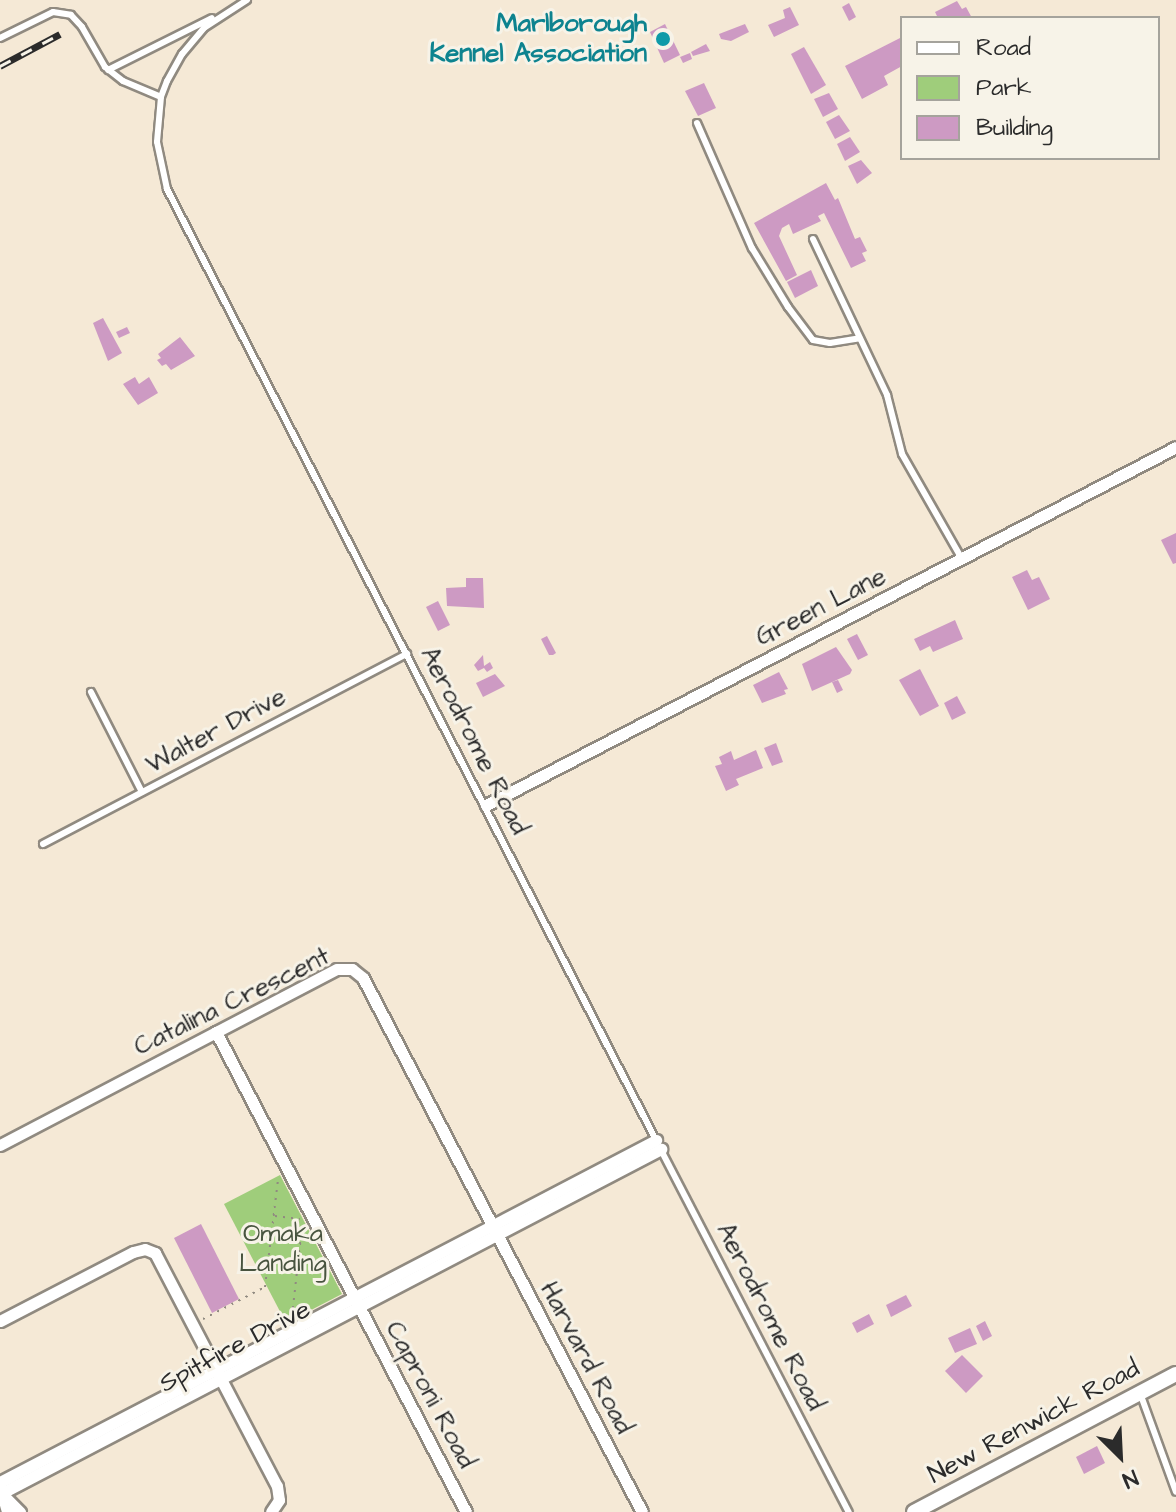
<!DOCTYPE html>
<html>
<head>
<meta charset="utf-8">
<style>
	body { margin:0 }
	#map { position:relative; width:1176px; height:1512px; overflow:hidden; background:#f5e9d6; font-family:"Architects Daughter",sans-serif }
	div>[style] { position:absolute }
	[style*='--x'] { left:calc(var(--x)*1px); top:calc(var(--y)*1px); width:calc(var(--w)*1px); rotate:calc(var(--a)*1deg) }
	.green>* { inset:0; background:#9fcd7b }
	.building>* { inset:0; background:#cd9ac3 }
	.path>* { height:2px; margin-top:-1px; transform-origin:0; background:repeating-linear-gradient(90deg,#908a80 0 2px,transparent 0 8px) }
	.roads { filter:drop-shadow(2px 0 #908a80) drop-shadow(-2px 0 #908a80) drop-shadow(0 2px #908a80) drop-shadow(0 -2px #908a80) }
	.service>* { height:6px; margin:-3px; padding:0 3px; transform-origin:3px; border-radius:3px; background:#fff }
	.minor>* { height:11px; margin:-5.5px; padding:0 5.5px; transform-origin:5.5px; border-radius:5.5px; background:#fff }
	.tertiary>* { height:14px; margin:-7px; padding:0 7px; transform-origin:7px; border-radius:7px; background:#fff }
	.rail>* { height:7px; margin-top:-3.5px; transform-origin:0; background:repeating-linear-gradient(90deg,#f7f3e8 0 12px,#2b2b2b 0 24px); box-sizing:border-box; border-block:2px solid #2b2b2b }
	.dots>* { width:22px; height:22px; translate:-50% -50%; box-sizing:border-box; border:4px solid #f7f3e8; border-radius:50% }
	span { translate:-50% -50%; white-space:nowrap; text-align:center; line-height:1.15; -webkit-text-stroke:6px #f7f3e8; paint-order:stroke }
	.culture-label { font-size:26px; color:#0d838f; font-weight:700 }
	.right { translate:-100% -50%; text-align:right }
	.street-label { font-size:26px; color:#2b2b2b }
	.park-label { font-size:26px; color:#48543f }
	.legend { position:absolute; left:900px; top:16px; width:260px; height:144px; box-sizing:border-box; background:#f7f3e8; border:2px solid #a5a39c; margin:0; padding:10px 14px; list-style:none; font-size:24px; color:#2b2b2b }
	.legend li { display:flex; align-items:center; gap:16px; height:40px }
	.legend b { width:40px; border:2px solid #a5a39c }
	.north { position:absolute; left:1080px; top:1416px; width:80px; height:80px; -webkit-text-stroke:6px #f7f3e8; paint-order:stroke; rotate:156deg; font-size:22px; font-weight:700; line-height:32px; text-align:center; color:#2b2b2b }
	.north::after { content:''; display:block; margin:auto; width:28px; height:36px; background:#2b2b2b; clip-path:polygon(50% 0,100% 100%,50% 72%,0 100%) }
</style>
</head>
<body>
<div id="map">
	<div class="green">
		<i style="clip-path:polygon(280px 1175px,342px 1294px,286px 1323px,224px 1204px)"></i>
	</div>
	<div class="building">
		<i style="clip-path:polygon(957px 1px,962px 9px,966px 7px,972px 18px,938px 18px,935px 12px)"></i>
		<i style="clip-path:polygon(849px 3px,856px 17px,849px 21px,842px 7px)"></i>
		<i style="clip-path:polygon(790px 7px,799px 25px,774px 37px,768px 25px,785px 18px,783px 10px)"></i>
		<i style="clip-path:polygon(665px 24px,680px 55px,664px 63px,650px 32px)"></i>
		<i style="clip-path:polygon(745px 24px,749px 32px,731px 41px,721px 39px,719px 34px)"></i>
		<i style="clip-path:polygon(902px 37px,902px 66px,884px 76px,888px 85px,862px 99px,845px 66px)"></i>
		<i style="clip-path:polygon(706px 44px,710px 51px,693px 56px,691px 52px)"></i>
		<i style="clip-path:polygon(804px 47px,826px 85px,811px 94px,791px 54px)"></i>
		<i style="clip-path:polygon(690px 53px,692px 59px,683px 63px,680px 57px)"></i>
		<i style="clip-path:polygon(704px 83px,716px 108px,698px 116px,685px 91px)"></i>
		<i style="clip-path:polygon(829px 93px,838px 109px,823px 117px,814px 99px)"></i>
		<i style="clip-path:polygon(839px 115px,850px 131px,835px 139px,826px 122px)"></i>
		<i style="clip-path:polygon(850px 137px,860px 152px,845px 161px,837px 144px)"></i>
		<i style="clip-path:polygon(861px 160px,872px 173px,857px 184px,848px 166px)"></i>
		<i style="clip-path:polygon(826px 183px,835px 200px,838px 198px,855px 239px,860px 237px,867px 251px,862px 253px,866px 261px,851px 268px,824px 213px,818px 216px,821px 221px,793px 234px,789px 224px,782px 228px,779px 236px,797px 275px,786px 281px,754px 223px)"></i>
		<i style="clip-path:polygon(811px 270px,818px 286px,795px 298px,787px 282px)"></i>
		<i style="clip-path:polygon(103px 318px,122px 353px,108px 361px,93px 323px)"></i>
		<i style="clip-path:polygon(127px 327px,130px 333px,119px 338px,116px 332px)"></i>
		<i style="clip-path:polygon(180px 337px,195px 356px,171px 370px,166px 364px,162px 366px,157px 360px,161px 358px,158px 354px)"></i>
		<i style="clip-path:polygon(135px 377px,139px 384px,149px 377px,158px 393px,138px 405px,123px 384px)"></i>
		<i style="clip-path:polygon(1176px 533px,1176px 563px,1173px 564px,1161px 540px)"></i>
		<i style="clip-path:polygon(1027px 570px,1032px 580px,1039px 577px,1050px 599px,1028px 610px,1012px 577px)"></i>
		<i style="clip-path:polygon(466px 578px,483px 578px,484px 608px,447px 606px,446px 588px,466px 587px)"></i>
		<i style="clip-path:polygon(438px 601px,450px 625px,438px 631px,426px 607px)"></i>
		<i style="clip-path:polygon(955px 620px,963px 639px,933px 652px,930px 646px,920px 651px,914px 639px)"></i>
		<i style="clip-path:polygon(857px 634px,868px 655px,858px 660px,847px 639px)"></i>
		<i style="clip-path:polygon(547px 636px,556px 653px,553px 655px,549px 655px,541px 639px)"></i>
		<i style="clip-path:polygon(836px 647px,852px 670px,850px 674px,812px 691px,802px 664px)"></i>
		<i style="clip-path:polygon(483px 655px,484px 666px,490px 662px,493px 668px,487px 672px,484px 668px,478px 671px,474px 665px)"></i>
		<i style="clip-path:polygon(920px 669px,939px 706px,920px 716px,899px 680px)"></i>
		<i style="clip-path:polygon(779px 672px,788px 689px,784px 690px,786px 694px,762px 703px,753px 685px)"></i>
		<i style="clip-path:polygon(495px 674px,505px 686px,483px 697px,476px 683px)"></i>
		<i style="clip-path:polygon(838px 680px,843px 690px,837px 693px,832px 682px)"></i>
		<i style="clip-path:polygon(957px 696px,966px 713px,952px 720px,944px 703px)"></i>
		<i style="clip-path:polygon(776px 743px,783px 762px,772px 766px,764px 748px)"></i>
		<i style="clip-path:polygon(756px 750px,763px 768px,736px 779px,739px 785px,726px 791px,715px 766px,722px 764px,719px 757px,731px 751px,734px 760px)"></i>
		<i style="clip-path:polygon(201px 1224px,239px 1299px,212px 1313px,174px 1238px)"></i>
		<i style="clip-path:polygon(906px 1295px,912px 1306px,891px 1317px,886px 1305px)"></i>
		<i style="clip-path:polygon(869px 1314px,874px 1324px,857px 1333px,852px 1323px)"></i>
		<i style="clip-path:polygon(985px 1321px,992px 1336px,983px 1341px,976px 1326px)"></i>
		<i style="clip-path:polygon(970px 1328px,977px 1344px,955px 1353px,948px 1338px)"></i>
		<i style="clip-path:polygon(962px 1355px,983px 1376px,966px 1393px,945px 1371px)"></i>
		<i style="clip-path:polygon(1097px 1446px,1105px 1463px,1084px 1474px,1076px 1457px)"></i>
	</div>
	<div class="path">
		<i style="--x:275;--y:1216;--w:25;--a:7"></i>
		<i style="--x:292;--y:1316;--w:90;--a:-83.6"></i>
		<i style="--x:203;--y:1319;--w:70;--a:-27.3"></i>
		<i style="--x:265;--y:1287;--w:108;--a:-83.1"></i>
	</div>
	<div class="roads">
		<div class="service">
			<i style="--x:247;--y:0;--w:51;--a:146.9"></i>
			<i style="--x:204;--y:28;--w:34;--a:130"></i>
			<i style="--x:182;--y:54;--w:31;--a:119"></i>
			<i style="--x:167;--y:81;--w:17;--a:111"></i>
			<i style="--x:161;--y:97;--w:45;--a:95.1"></i>
			<i style="--x:157;--y:142;--w:48;--a:78"></i>
			<i style="--x:167;--y:189;--w:1069;--a:62.79"></i>
			<i style="--x:0;--y:38;--w:59;--a:-26.1"></i>
			<i style="--x:53;--y:12;--w:18;--a:9"></i>
			<i style="--x:71;--y:15;--w:16;--a:47"></i>
			<i style="--x:82;--y:27;--w:46;--a:60.1"></i>
			<i style="--x:105;--y:67;--w:23;--a:38"></i>
			<i style="--x:123;--y:81;--w:41;--a:22.8"></i>
			<i style="--x:108;--y:70;--w:116;--a:-26.6"></i>
			<i style="--x:697;--y:123;--w:137;--a:66.3"></i>
			<i style="--x:752;--y:248;--w:69;--a:58.6"></i>
			<i style="--x:788;--y:307;--w:41;--a:52.9"></i>
			<i style="--x:813;--y:340;--w:17;--a:10"></i>
			<i style="--x:830;--y:343;--w:30;--a:-9"></i>
			<i style="--x:813;--y:239;--w:173;--a:64.6"></i>
			<i style="--x:887;--y:395;--w:61;--a:75.7"></i>
			<i style="--x:902;--y:454;--w:121;--a:60.3"></i>
			<i style="--x:91;--y:692;--w:112;--a:63"></i>
			<i style="--x:43;--y:844;--w:411;--a:-27.6"></i>
			<i style="--x:661;--y:1150;--w:408;--a:62.6"></i>
			<i style="--x:1140;--y:1393;--w:105;--a:70"></i>
		</div>
		<div class="minor">
			<i style="--x:486;--y:805;--w:777;--a:-27.42"></i>
			<i style="--x:216;--y:1032;--w:541;--a:62.49"></i>
			<i style="--x:0;--y:1145;--w:380;--a:-27.6"></i>
			<i style="--x:337;--y:969;--w:15;--a:0"></i>
			<i style="--x:352;--y:969;--w:14;--a:39"></i>
			<i style="--x:363;--y:978;--w:602;--a:62.41"></i>
			<i style="--x:0;--y:1321;--w:150;--a:-27.4"></i>
			<i style="--x:133;--y:1252;--w:12;--a:-14"></i>
			<i style="--x:145;--y:1249;--w:11;--a:22"></i>
			<i style="--x:155;--y:1253;--w:263;--a:62.4"></i>
			<i style="--x:277;--y:1486;--w:14;--a:82"></i>
			<i style="--x:279;--y:1500;--w:14;--a:124"></i>
			<i style="--x:0;--y:1482;--w:740;--a:-27.53"></i>
			<i style="--x:0;--y:1487;--w:26;--a:74"></i>
			<i style="--x:0;--y:1494;--w:746;--a:-27.56"></i>
			<i style="--x:6;--y:1498;--w:20;--a:45"></i>
		</div>
		<div class="tertiary">
			<i style="--x:914;--y:1512;--w:296;--a:-27.8"></i>
		</div>
	</div>
	<div class="rail">
		<i style="--x:0;--y:66;--w:68;--a:-28.1"></i>
	</div>
	<div class="dots">
		<i style="left:663px;top:39px;background:#0f9aa8"></i>
	</div>
	<div class="culture-label">
		<span class="right" style="left:647px;top:39px">Marlborough<br>Kennel Association</span>
	</div>
	<div class="street-label">
		<span style="left:821px;top:607px;rotate:-27deg">Green Lane</span>
		<span style="left:216px;top:731px;rotate:-28deg">Walter Drive</span>
		<span style="left:474px;top:741px;rotate:63deg">Aerodrome Road</span>
		<span style="left:232px;top:1002px;rotate:-26deg">Catalina Crescent</span>
		<span style="left:770px;top:1317px;rotate:63deg">Aerodrome Road</span>
		<span style="left:235px;top:1347px;rotate:-28deg">Spitfire Drive</span>
		<span style="left:586px;top:1358px;rotate:62deg">Harvard Road</span>
		<span style="left:430px;top:1395px;rotate:62deg">Caproni Road</span>
		<span style="left:1034px;top:1422px;rotate:-28deg">New Renwick Road</span>
	</div>
	<div class="park-label">
		<span style="left:283px;top:1249px">Omaka<br>Landing</span>
	</div>
	<ul class="legend">
	<li><b style="height:10px;background:#fff"></b>Road</li>
	<li><b style="height:22px;background:#9fcd7b"></b>Park</li>
	<li><b style="height:22px;background:#cd9ac3"></b>Building</li>
	</ul>
	<div class="north">N</div>
</div>
</body>
</html>
